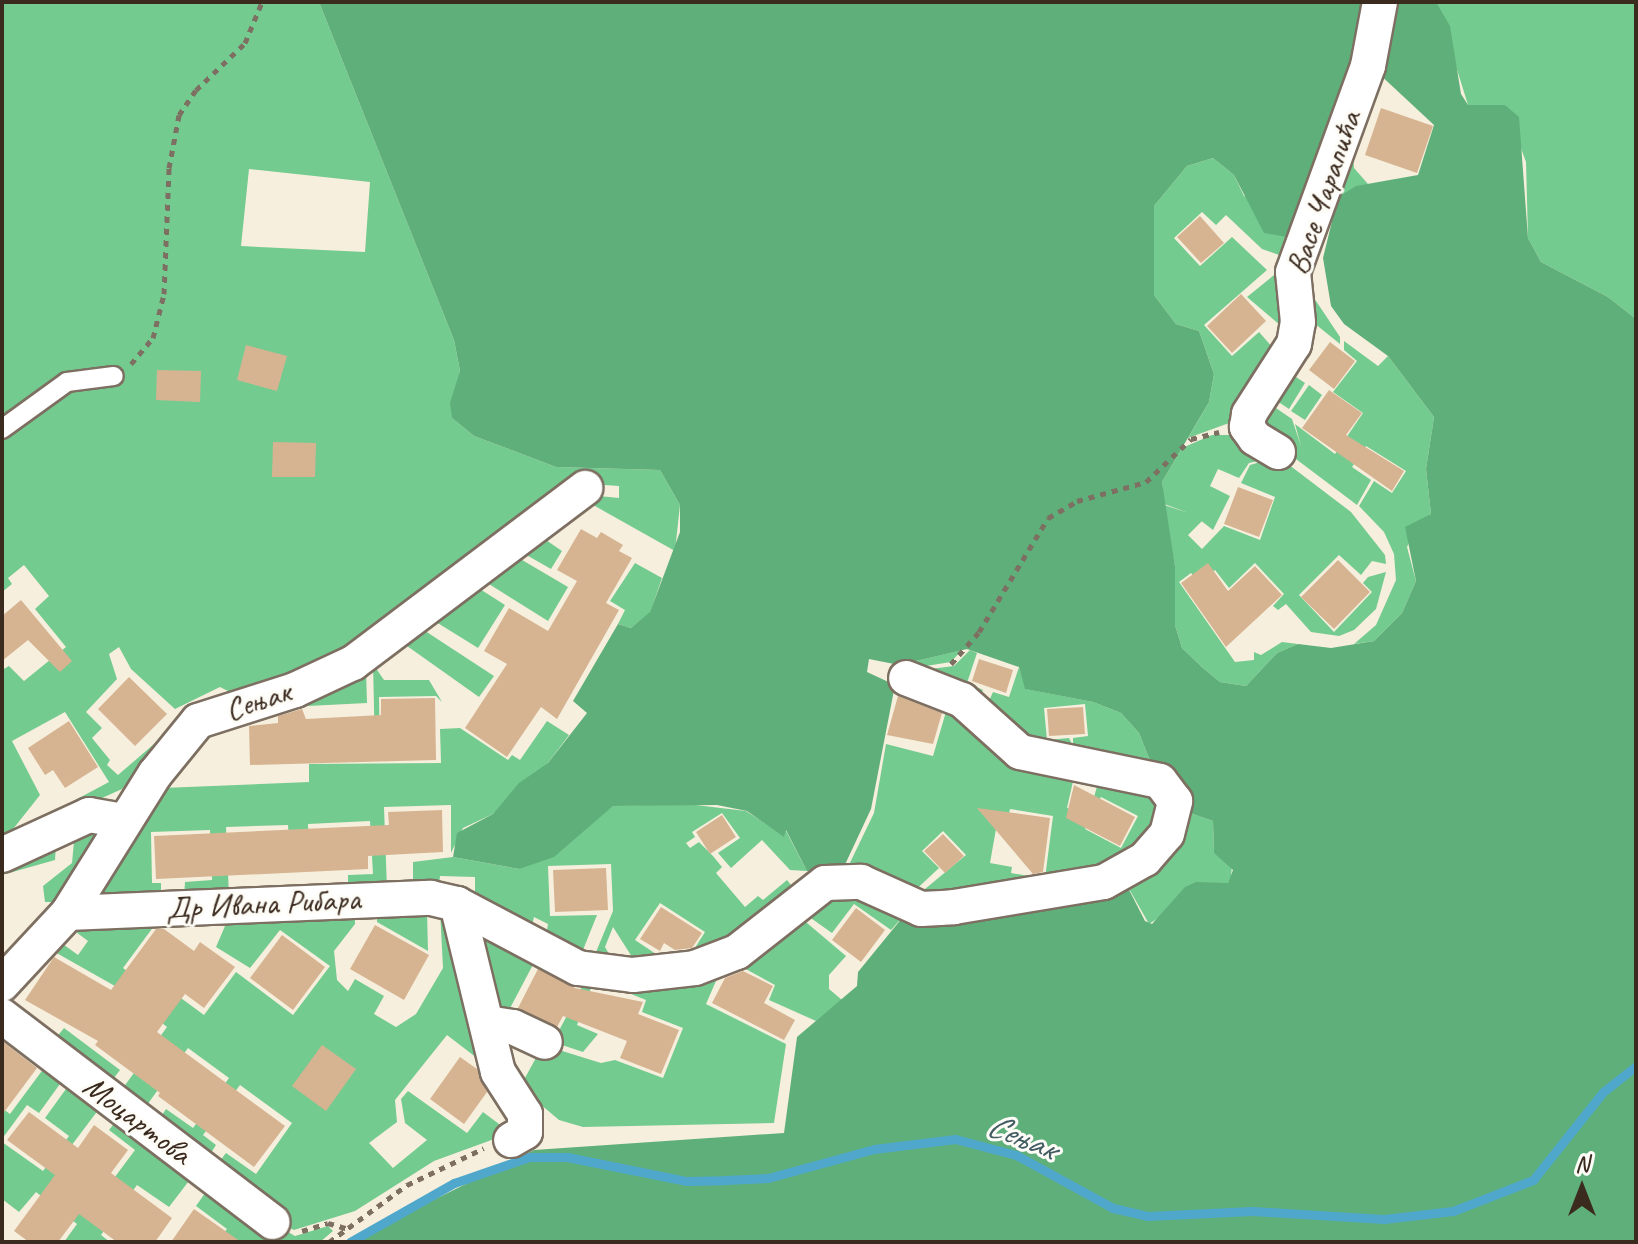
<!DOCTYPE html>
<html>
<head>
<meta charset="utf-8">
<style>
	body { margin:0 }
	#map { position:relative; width:1638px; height:1244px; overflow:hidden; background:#f7efdd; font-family:Caveat,sans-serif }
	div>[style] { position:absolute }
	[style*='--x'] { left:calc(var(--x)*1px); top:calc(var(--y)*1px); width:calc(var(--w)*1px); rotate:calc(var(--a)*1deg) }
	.green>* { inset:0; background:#74cb90 }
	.forest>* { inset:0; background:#5faf7a }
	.stream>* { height:9px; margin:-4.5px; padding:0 4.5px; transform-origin:4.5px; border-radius:4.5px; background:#4fa8cc }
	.building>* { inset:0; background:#d6b491 }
	.path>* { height:5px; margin-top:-2.5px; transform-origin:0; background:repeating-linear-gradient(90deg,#7d6f61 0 6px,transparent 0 12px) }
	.roads { filter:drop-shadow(2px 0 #7d6f61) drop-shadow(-2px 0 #7d6f61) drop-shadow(0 2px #7d6f61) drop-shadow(0 -2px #7d6f61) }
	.lane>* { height:18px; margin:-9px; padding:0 9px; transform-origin:9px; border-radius:9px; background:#fff }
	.street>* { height:34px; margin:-17px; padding:0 17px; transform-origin:17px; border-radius:17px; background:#fff }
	span { translate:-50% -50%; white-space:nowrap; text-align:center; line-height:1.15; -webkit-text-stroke:6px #fdfcf7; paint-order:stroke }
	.street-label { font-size:32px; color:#3b2a1e }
	.water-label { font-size:34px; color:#435c64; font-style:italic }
	.frame { position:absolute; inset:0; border:4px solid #3b2a1e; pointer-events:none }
	.north { position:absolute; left:1542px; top:1148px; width:80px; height:80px; -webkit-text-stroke:6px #fdfcf7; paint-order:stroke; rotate:0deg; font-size:22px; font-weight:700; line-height:32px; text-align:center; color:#3b2a1e }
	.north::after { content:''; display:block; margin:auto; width:28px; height:36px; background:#3b2a1e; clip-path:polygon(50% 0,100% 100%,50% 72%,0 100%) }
</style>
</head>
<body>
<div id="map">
	<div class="green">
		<i style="clip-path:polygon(evenodd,2px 2px,319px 2px,454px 340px,460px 371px,452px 418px,474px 436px,556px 467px,660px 470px,680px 505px,675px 551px,586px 501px,589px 495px,619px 498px,619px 486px,562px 482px,526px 523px,348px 648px,288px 676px,230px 692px,220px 687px,175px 709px,131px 669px,119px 647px,109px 654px,117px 679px,86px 712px,102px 728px,92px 738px,110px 760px,107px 765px,118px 775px,168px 732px,122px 789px,31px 830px,49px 814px,109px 782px,65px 712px,12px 741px,40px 795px,2px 843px,2px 670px,9px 666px,24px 681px,66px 647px,35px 609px,49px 596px,24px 565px,8px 578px,12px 584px,2px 592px,2px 2px,249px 169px,370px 182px,365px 252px,241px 246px,249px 169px)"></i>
		<i style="clip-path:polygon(1436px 2px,1636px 2px,1636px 319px,1608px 297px,1541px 262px,1528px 238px,1526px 162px,1505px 105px,1468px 105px)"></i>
		<i style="clip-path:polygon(1353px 156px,1354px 168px,1368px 184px,1338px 197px)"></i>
		<i style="clip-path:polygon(1213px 158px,1234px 175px,1244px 196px,1300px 229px,1279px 255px,1262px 249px,1226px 215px,1216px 225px,1202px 212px,1174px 238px,1200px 266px,1232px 237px,1267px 270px,1204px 325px,1232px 356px,1259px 332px,1273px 348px,1232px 422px,1188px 438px,1209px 402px,1214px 374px,1199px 331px,1176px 324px,1154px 295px,1154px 206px,1187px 166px)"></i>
		<i style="clip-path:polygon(1274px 275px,1285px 305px,1281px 326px,1247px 297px)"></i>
		<i style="clip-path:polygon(1310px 292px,1340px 337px,1340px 344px,1309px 319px)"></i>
		<i style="clip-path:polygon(1344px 341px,1378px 366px,1388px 356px,1434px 417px,1426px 469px,1431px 514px,1419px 522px,1407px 547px,1416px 581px,1402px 613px,1374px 641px,1354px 644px,1376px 625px,1396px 580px,1394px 554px,1384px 532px,1359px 506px,1374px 481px,1392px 493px,1406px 471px,1366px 446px,1352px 467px,1371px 480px,1357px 505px,1280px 447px,1253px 419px,1267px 402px,1292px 419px,1301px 446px,1295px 424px,1335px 454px,1363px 413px,1333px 392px,1357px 361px,1344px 350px)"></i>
		<i style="clip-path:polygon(1293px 375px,1305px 383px,1289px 409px,1271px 397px)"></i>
		<i style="clip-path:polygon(1309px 385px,1322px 395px,1305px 420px,1291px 411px)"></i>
		<i style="clip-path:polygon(1212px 435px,1234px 435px,1262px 460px,1249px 463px,1239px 478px,1218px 469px,1210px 486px,1230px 496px,1213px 530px,1195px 516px,1202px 521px,1188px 535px,1202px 549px,1224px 526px,1260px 540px,1275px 497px,1241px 483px,1250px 465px,1267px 460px,1277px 470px,1283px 465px,1280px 458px,1351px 512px,1385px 555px,1386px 564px,1372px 561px,1361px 575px,1339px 555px,1299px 595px,1334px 632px,1372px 592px,1363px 583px,1368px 577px,1386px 572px,1376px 609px,1354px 630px,1339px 636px,1311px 632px,1286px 604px,1278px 610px,1273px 606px,1284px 594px,1255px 563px,1229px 588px,1215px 570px,1198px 582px,1191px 573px,1179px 582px,1235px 662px,1254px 660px,1254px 652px,1261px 655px,1282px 642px,1298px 644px,1277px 653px,1246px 686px,1220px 682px,1203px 668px,1182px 648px,1175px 625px,1175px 566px,1164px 505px,1189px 513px,1164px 504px,1162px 482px,1182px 448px)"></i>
		<i style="clip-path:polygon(543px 538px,562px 551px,551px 569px,523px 553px)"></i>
		<i style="clip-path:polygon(517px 557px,568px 587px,548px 621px,481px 579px)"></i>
		<i style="clip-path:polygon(635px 563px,662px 578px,650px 613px,631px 628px,618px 624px,625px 610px,610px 601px)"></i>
		<i style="clip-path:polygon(472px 584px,505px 605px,478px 648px,428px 617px)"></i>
		<i style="clip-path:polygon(416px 625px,494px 676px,479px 697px,400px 641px)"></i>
		<i style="clip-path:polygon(962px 650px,951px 662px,907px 669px,899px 665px)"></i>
		<i style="clip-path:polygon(970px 650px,977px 653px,967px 683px,983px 690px,981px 694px,951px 687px,922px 670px,954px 666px)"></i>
		<i style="clip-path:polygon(373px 664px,384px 680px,429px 680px,442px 702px,436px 696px,379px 697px,380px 750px,375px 750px)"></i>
		<i style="clip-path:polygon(1019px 667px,1026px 689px,1093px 702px,1121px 713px,1139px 733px,1155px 773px,1086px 760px,1073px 743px,1073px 738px,1088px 736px,1085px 704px,1044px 708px,1047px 740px,1069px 738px,1080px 760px,1024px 749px,969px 697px,989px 701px,993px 692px,1009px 697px)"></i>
		<i style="clip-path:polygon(366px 671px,367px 703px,288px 707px)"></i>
		<i style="clip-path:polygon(evenodd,950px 698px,1074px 777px,1067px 808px,1089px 814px,1101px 773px,1165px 796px,1144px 852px,1044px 886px,1053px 816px,1010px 809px,1006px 829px,996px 829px,990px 863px,1012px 867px,1011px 873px,1041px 878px,913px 899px,966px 855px,943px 831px,922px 851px,939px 868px,908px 897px,846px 871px,874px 813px,886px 744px,933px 756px,950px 698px,1101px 797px,1138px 816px,1121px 848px,1085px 829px,1101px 797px)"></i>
		<i style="clip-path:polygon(547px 721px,569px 735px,548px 763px,493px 814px,463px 828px,451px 853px,451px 805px,384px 807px,387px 889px,348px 890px,348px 875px,373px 874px,370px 821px,308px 824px,310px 870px,291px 871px,288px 825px,226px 827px,229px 896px,184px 897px,185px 882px,212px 880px,210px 830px,151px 832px,152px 883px,161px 883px,161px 898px,96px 895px,163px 788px,309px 782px,309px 764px,441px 763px,440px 729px,460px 728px,508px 760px,512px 755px,520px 760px)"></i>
		<i style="clip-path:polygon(687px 804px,746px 811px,784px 836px,785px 829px,807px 871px,790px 870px,762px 840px,731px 868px,718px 853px,740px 838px,722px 813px,692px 832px,695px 837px,686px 843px,690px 848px,699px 842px,713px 856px,722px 867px,716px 873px,745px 907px,758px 896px,763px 900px,787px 880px,795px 890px,757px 930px,688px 959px,705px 932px,660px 903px,635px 940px,674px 966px,639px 968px,613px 927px,605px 947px,616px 966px,591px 964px,613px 911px,611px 864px,548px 866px,550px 916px,597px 915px,579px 960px,545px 941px,548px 924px,534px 917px,530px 934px,475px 902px,475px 877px,440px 876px,439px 886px,413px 886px,413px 862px,453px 857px,519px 869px,613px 806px)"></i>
		<i style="clip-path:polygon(1190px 813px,1213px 821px,1214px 853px,1232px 865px,1231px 877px,1228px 883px,1212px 883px,1149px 924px,1124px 880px)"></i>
		<i style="clip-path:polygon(102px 830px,61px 902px,45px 902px,43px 886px,72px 863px,75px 831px)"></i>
		<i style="clip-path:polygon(56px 843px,55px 860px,2px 875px,2px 864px)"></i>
		<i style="clip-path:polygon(837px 887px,907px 912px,891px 930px,854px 904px,832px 933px,798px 909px)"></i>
		<i style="clip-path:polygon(440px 910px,454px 932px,486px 1065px,447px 1035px,395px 1100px,397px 1122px,369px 1143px,393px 1168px,427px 1140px,405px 1123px,401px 1099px,408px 1091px,467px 1133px,483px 1112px,511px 1133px,434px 1161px,355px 1211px,294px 1230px,276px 1221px,216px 1166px,226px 1153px,256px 1174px,292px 1123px,240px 1085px,203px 1135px,216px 1145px,207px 1159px,157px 1123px,166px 1109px,193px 1128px,229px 1078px,188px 1048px,142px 1112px,118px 1095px,167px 1027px,122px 990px,53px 951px,60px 942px,78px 955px,88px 941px,72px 929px,157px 922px,123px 968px,163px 998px,170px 990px,204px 1015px,236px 972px,293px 1015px,330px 966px,280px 930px,250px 968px,216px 947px,228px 919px,355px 913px,355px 924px,334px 951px,337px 980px,348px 991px,355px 979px,384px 996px,374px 1014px,396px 1027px,416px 1014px,443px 968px)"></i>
		<i style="clip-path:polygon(377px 911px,427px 911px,428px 951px,377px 922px)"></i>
		<i style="clip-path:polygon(794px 912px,846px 956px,829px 975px,829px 989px,842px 1000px,816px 1021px,769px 1000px,775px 985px,733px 962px)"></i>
		<i style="clip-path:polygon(481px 934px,536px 959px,507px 1014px,496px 1005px)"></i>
		<i style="clip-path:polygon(703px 975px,716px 981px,706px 1004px,786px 1044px,774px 1123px,583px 1127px,559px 1120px,520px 1087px,543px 1045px,601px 1063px,615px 1060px,663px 1078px,683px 1028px,642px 1012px,646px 1000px,626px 992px,629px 985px)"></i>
		<i style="clip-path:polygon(583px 985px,591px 988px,577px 1025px,598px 1034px,583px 1052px,553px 1042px)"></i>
		<i style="clip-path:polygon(64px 1028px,120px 1070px,107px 1087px,51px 1044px)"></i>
		<i style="clip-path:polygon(47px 1064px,65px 1077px,39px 1113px,27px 1105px,2px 1139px,2px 1108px,10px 1114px)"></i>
		<i style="clip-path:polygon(71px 1082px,102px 1105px,56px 1166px,100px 1197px,135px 1150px,109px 1130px,119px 1117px,195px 1173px,169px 1207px,137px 1185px,101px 1235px,110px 1242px,64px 1242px,77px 1224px,36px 1192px,19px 1212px,2px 1199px,2px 1142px,43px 1171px,69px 1136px,45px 1118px)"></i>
		<i style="clip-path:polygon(210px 1186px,295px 1236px,328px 1226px,333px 1231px,320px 1242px,217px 1242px,227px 1229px,196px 1206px)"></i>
	</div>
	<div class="forest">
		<i style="clip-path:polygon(319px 2px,1369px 2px,1360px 59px,1300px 229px,1287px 237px,1264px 233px,1234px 175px,1213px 158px,1187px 166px,1154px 206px,1154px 295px,1176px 324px,1199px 331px,1214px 374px,1209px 402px,1162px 482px,1175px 566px,1175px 625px,1182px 648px,1203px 668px,1220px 682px,1246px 686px,1277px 653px,1298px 644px,1331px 648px,1374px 641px,1402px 613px,1416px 581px,1405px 527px,1431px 514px,1426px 469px,1434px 417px,1388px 356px,1344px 324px,1331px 306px,1323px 258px,1338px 197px,1356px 186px,1418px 175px,1434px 125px,1376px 71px,1392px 2px,1436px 2px,1450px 26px,1461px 94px,1468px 105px,1505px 105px,1519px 117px,1528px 238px,1541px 262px,1608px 297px,1636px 319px,1636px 1242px,349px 1242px,534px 1150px,784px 1133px,797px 1037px,857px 986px,858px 972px,907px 912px,1124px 880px,1145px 921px,1152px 924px,1185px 887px,1196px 882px,1228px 883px,1233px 870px,1214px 853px,1213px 821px,1190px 813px,1185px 798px,1155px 773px,1139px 733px,1121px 713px,1093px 702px,1025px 689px,1019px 667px,967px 649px,899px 665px,869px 659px,867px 672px,895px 685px,871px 809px,842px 871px,807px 871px,786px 830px,784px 837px,747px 811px,717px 805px,613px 806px,554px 857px,519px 869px,453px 857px,457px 833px,493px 814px,519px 783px,548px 763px,587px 713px,573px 701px,618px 624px,631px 628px,650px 612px,680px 532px,680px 505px,660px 470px,556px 467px,474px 436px,452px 418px,450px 403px,460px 371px,454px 340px)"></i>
	</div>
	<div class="stream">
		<i style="--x:350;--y:1242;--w:120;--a:-29.6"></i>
		<i style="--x:454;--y:1183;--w:79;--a:-19.1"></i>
		<i style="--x:529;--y:1157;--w:38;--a:0"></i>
		<i style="--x:567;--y:1157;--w:121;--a:11.4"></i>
		<i style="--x:686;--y:1181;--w:39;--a:-1"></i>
		<i style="--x:725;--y:1180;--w:43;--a:-2.7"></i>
		<i style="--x:768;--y:1178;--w:110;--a:-15.3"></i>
		<i style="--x:874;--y:1149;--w:82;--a:-7"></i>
		<i style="--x:955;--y:1139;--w:63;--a:14.7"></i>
		<i style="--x:1016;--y:1155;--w:111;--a:28.7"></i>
		<i style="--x:1113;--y:1208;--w:36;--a:13"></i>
		<i style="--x:1148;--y:1216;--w:104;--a:-2.8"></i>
		<i style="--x:1252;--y:1211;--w:132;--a:3.5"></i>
		<i style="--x:1384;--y:1219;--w:69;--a:-6.6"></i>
		<i style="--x:1453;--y:1211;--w:86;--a:-21.2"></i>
		<i style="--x:1533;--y:1180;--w:112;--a:-51.5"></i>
		<i style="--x:1603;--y:1092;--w:42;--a:-38.2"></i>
	</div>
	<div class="building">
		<i style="clip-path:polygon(1381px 108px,1433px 126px,1417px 173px,1365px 155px)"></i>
		<i style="clip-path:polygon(1200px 216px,1224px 243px,1201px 263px,1177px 237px)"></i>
		<i style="clip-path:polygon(1241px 294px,1266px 321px,1232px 353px,1207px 326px)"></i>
		<i style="clip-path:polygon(1330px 342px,1355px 361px,1334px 389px,1309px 370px)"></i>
		<i style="clip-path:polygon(246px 345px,287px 356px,277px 391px,237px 380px)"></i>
		<i style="clip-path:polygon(157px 370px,201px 371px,200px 402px,156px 400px)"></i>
		<i style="clip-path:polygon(1329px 390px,1362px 413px,1346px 435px,1404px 471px,1392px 491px,1302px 428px)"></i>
		<i style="clip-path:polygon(273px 442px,316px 443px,315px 477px,272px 477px)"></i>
		<i style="clip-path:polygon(1238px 487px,1273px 500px,1259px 537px,1224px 524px)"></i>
		<i style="clip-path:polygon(581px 529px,597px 538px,601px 532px,623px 545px,619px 551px,632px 558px,606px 603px,619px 610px,557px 719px,541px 707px,507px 757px,465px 728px,507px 664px,484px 651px,509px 608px,548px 631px,577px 581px,557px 570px)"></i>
		<i style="clip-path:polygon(1338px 560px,1370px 592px,1334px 629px,1301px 597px)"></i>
		<i style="clip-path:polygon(1208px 563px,1228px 591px,1255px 566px,1282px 595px,1226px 647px,1181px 583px)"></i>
		<i style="clip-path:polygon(21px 600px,72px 661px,60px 672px,28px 640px,2px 661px,2px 616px)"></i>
		<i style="clip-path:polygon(979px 659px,1013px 670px,1006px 693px,972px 681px)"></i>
		<i style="clip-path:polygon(129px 677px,167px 714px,135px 746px,98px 709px)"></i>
		<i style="clip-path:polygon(898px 696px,942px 713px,933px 744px,887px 735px)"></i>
		<i style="clip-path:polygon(435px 698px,436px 760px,250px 765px,249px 726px,278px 723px,278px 716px,302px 709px,306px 719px,381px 715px,381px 699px)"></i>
		<i style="clip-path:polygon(1083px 707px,1085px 734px,1049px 736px,1047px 709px)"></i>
		<i style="clip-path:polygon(69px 721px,98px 767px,65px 788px,53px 770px,45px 775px,28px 748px)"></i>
		<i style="clip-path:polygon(1074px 785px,1135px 817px,1120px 846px,1066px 818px)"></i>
		<i style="clip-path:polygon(977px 808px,1050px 818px,1043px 872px,1033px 874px)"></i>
		<i style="clip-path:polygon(442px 810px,443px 852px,368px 856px,368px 869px,156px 879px,154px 836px,389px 825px,388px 812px)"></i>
		<i style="clip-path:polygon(722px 815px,736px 837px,710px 854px,696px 832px)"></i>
		<i style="clip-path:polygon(943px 834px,964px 856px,945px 873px,924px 851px)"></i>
		<i style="clip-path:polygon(606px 868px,608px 910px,555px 912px,553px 870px)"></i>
		<i style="clip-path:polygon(661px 907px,702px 933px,692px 948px,675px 950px,664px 943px,660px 951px,640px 939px)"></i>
		<i style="clip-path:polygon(856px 908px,885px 930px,861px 962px,832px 940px)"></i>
		<i style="clip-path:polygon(375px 925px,429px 955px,404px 1000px,350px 969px)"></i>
		<i style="clip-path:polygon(156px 929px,164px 929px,194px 951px,200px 942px,235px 967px,204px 1008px,185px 994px,157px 1032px,285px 1126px,254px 1167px,158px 1096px,160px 1093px,95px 1045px,98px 1041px,25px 1000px,54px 957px,111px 990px)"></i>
		<i style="clip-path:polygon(282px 935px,325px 967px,293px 1010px,250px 978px)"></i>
		<i style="clip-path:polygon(538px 969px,575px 988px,643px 1002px,638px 1014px,679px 1030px,661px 1074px,620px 1058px,627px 1041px,563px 1016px,557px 1027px,518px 1008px)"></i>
		<i style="clip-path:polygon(743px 971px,773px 986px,764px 1003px,795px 1020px,784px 1040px,712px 1003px,725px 978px)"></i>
		<i style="clip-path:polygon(2px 1041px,37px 1068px,2px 1115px)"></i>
		<i style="clip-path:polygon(322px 1045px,356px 1069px,326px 1111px,292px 1086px)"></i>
		<i style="clip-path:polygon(460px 1057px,477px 1069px,487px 1092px,464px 1124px,430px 1099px)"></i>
		<i style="clip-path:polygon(29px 1112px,78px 1148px,94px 1125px,128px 1150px,111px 1173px,172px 1218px,155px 1242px,117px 1242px,79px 1214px,58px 1242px,29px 1242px,14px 1231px,55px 1175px,7px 1140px)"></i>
		<i style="clip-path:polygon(194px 1209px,241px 1242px,171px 1242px)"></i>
	</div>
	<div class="path">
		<i style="--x:131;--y:364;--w:34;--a:-50"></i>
		<i style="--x:153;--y:338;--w:45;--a:-76"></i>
		<i style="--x:164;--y:294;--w:126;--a:-87.7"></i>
		<i style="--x:169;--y:168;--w:54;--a:-79.3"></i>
		<i style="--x:179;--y:115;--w:30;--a:-56"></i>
		<i style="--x:196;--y:90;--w:68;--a:-43.8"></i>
		<i style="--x:245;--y:43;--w:44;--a:-67.5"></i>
		<i style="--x:951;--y:664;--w:43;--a:-48.8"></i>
		<i style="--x:979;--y:632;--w:133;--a:-58.8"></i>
		<i style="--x:1048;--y:518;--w:34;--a:-30"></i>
		<i style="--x:1077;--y:501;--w:72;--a:-15.4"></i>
		<i style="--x:1146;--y:482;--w:62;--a:-43.7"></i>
		<i style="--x:1191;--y:439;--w:29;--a:-14"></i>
		<i style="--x:302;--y:1231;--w:27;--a:-17"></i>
		<i style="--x:328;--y:1223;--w:19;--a:16"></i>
		<i style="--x:329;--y:1242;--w:97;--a:-36.2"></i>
		<i style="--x:407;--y:1185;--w:85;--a:-25.7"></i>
	</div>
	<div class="roads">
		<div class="lane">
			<i style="--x:2;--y:429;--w:80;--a:-35.9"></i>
			<i style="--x:67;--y:382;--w:47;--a:-7.3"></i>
		</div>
		<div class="street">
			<i style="--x:1278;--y:452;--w:27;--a:-149"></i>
			<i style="--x:1255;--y:438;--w:14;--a:-126"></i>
			<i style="--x:1247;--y:427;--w:13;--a:-81"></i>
			<i style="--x:1249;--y:414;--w:83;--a:-57.3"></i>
			<i style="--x:1294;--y:344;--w:22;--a:-80"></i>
			<i style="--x:1298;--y:322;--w:50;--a:-95.7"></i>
			<i style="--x:1293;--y:272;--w:219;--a:-70"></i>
			<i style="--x:1368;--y:66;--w:65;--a:-79.4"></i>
			<i style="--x:2;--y:855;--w:96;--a:-24.7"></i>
			<i style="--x:89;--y:815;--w:35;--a:10"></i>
			<i style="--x:457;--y:904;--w:173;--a:76.3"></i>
			<i style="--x:498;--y:1072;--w:50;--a:57.3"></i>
			<i style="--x:525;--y:1114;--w:18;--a:90"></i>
			<i style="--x:525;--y:1132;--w:16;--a:150"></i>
			<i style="--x:68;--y:913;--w:363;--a:-2.4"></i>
			<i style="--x:431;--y:898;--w:27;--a:13"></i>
			<i style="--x:457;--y:904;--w:137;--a:27.9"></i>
			<i style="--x:578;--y:968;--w:55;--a:7.3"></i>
			<i style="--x:633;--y:975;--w:62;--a:-6.4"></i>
			<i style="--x:695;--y:968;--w:45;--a:-20.9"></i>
			<i style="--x:737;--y:952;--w:112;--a:-38.1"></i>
			<i style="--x:825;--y:883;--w:36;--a:-2"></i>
			<i style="--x:861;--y:882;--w:66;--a:24.2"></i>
			<i style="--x:921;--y:909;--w:33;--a:-3"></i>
			<i style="--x:954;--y:907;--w:152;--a:-9.5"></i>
			<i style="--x:1104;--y:882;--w:47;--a:-29.3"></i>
			<i style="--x:1145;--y:859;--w:33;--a:-49"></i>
			<i style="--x:1167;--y:834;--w:34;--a:-76"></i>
			<i style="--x:1175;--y:801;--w:25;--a:-127"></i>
			<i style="--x:1160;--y:781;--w:143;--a:-168.3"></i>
			<i style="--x:1020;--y:752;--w:78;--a:-138.1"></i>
			<i style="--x:962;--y:700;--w:60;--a:-158.6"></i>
			<i style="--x:2;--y:984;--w:97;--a:-47.1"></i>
			<i style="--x:68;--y:913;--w:164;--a:-58"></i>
			<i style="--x:155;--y:774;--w:68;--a:-50.9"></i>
			<i style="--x:198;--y:721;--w:102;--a:-17.7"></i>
			<i style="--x:295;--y:690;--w:64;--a:-25"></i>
			<i style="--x:353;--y:663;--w:291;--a:-37"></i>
			<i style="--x:2;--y:1016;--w:340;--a:37.3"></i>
			<i style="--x:487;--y:1023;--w:26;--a:9"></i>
			<i style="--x:513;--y:1027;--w:35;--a:25"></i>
		</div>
	</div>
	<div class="street-label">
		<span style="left:1324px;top:193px;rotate:-71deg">Васе Чарапића</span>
		<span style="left:258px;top:701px;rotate:-18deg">Сењак</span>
		<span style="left:263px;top:904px;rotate:-3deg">Др Ивана Рибара</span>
		<span style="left:137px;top:1120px;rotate:37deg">Моцартова</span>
	</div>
	<div class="water-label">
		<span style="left:1022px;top:1136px;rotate:22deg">Сењак</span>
	</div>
	<div class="frame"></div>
	<div class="north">N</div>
</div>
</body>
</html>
